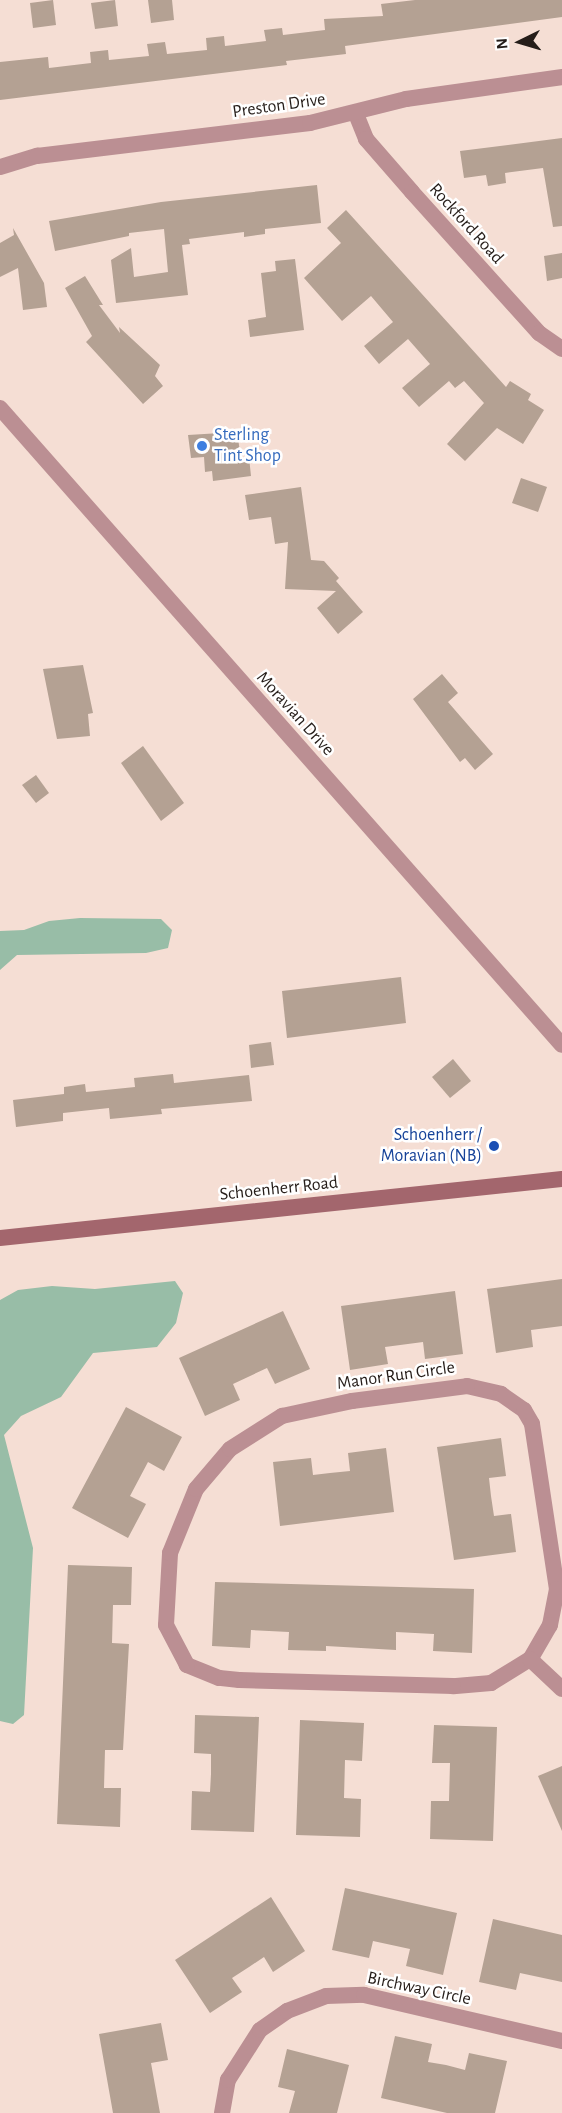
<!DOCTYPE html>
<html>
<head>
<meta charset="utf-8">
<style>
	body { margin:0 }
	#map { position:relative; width:562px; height:2113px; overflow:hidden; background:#f5ded4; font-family:"Alegreya Sans",sans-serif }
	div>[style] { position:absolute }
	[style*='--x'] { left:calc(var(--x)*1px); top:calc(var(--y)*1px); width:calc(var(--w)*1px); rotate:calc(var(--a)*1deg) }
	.green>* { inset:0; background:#98bda7 }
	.building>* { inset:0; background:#b4a193 }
	.minor>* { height:16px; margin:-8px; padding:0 8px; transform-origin:8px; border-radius:8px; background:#bb8f93 }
	.tertiary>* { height:16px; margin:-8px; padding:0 8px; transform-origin:8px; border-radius:8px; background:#bb8f93 }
	.secondary>* { height:16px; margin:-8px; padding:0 8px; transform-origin:8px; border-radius:8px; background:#a3666d }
	.dots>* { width:16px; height:16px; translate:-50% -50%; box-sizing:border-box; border:3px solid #fff; border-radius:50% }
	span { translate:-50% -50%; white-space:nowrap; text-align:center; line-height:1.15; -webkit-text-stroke:5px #fff; paint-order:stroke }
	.street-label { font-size:18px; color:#251d19 }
	.shop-label { font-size:18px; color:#366cbe }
	.left { translate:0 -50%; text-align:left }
	.transit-label { font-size:18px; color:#164399 }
	.right { translate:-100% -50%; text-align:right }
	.north { position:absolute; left:490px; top:12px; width:60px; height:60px; -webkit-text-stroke:4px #fff; paint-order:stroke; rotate:265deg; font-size:16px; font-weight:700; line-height:24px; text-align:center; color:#251d19 }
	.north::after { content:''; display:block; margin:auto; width:21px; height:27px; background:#251d19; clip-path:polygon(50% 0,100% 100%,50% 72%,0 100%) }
</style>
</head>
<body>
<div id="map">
	<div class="green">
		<i style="clip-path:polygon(80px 918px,161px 919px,172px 930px,168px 948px,146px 953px,17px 955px,0 970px,0 931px,24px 930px,49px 921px)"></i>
		<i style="clip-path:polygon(175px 1281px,183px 1293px,176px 1323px,157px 1347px,93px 1353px,61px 1397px,21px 1416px,4px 1435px,33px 1548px,24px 1715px,13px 1724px,0 1721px,0 1300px,18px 1290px,52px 1286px,95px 1289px)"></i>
	</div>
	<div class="building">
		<i style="clip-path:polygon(53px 0,56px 25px,33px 28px,30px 3px)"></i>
		<i style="clip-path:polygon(115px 0,118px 26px,95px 29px,91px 3px)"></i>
		<i style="clip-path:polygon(148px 0,172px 0,174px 20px,151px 23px)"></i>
		<i style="clip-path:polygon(415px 0,562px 0,562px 17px,345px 46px,346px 54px,286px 61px,287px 65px,0 100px,0 62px,48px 57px,49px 68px,91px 63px,90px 52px,108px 50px,109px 60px,149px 56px,147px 44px,165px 42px,167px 54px,207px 50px,206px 38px,224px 36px,225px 46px,266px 41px,264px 30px,282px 28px,283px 35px,325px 30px,324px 19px,383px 16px,381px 4px)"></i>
		<i style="clip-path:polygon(562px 138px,562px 226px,553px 227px,543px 168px,505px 173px,506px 183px,488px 186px,486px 175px,464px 178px,460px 151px)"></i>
		<i style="clip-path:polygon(317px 185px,321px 223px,265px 229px,265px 234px,244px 237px,244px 232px,189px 239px,190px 244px,182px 245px,188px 295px,116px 303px,111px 260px,131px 248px,134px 277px,168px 272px,164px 229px,129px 233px,129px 236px,55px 251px,49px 221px,161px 202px)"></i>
		<i style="clip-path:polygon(346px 210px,506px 387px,510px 381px,531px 394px,528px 400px,544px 410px,523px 444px,497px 428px,465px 461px,447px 444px,484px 403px,464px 381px,455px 388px,449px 381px,419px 407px,402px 388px,430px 364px,408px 339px,379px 364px,364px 346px,393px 322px,371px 296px,342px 321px,304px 278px,341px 243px,327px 228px)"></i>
		<i style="clip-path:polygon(13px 228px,44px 283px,47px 307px,23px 310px,18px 268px,0 277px,0 243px,14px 235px)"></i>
		<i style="clip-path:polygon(562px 253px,562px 278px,547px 281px,544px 256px)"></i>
		<i style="clip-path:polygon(295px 259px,304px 330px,250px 337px,248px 320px,266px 317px,261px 273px,276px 271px,275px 261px)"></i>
		<i style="clip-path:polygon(85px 276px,103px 305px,99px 305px,120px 333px,119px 327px,160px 365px,155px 376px,163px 386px,143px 404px,86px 342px,92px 336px,65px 288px)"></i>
		<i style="clip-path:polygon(237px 432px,241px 458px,249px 457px,251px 476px,213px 481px,212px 471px,205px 472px,204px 457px,191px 458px,188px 435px)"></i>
		<i style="clip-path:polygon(521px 478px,547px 487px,538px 512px,512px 503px)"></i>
		<i style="clip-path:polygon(301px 487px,311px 560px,324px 561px,339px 578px,336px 581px,363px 612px,338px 634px,317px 608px,336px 591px,285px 589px,288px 542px,275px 544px,271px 517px,249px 520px,245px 495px)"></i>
		<i style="clip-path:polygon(83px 665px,93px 713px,88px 714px,90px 736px,57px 739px,43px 669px)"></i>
		<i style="clip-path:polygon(442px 674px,458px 693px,448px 702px,493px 754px,475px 770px,465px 758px,460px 762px,413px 699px)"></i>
		<i style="clip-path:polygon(143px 746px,184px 803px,161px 821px,121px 763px)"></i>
		<i style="clip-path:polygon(36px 775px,49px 793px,36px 803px,22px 785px)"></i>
		<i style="clip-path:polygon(401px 977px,406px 1023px,287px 1038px,282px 991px)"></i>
		<i style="clip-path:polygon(271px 1042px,274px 1065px,251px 1068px,249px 1045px)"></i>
		<i style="clip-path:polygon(453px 1059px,471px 1081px,450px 1098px,432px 1077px)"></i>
		<i style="clip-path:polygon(173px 1074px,174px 1083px,249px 1075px,252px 1101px,161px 1109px,162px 1114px,110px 1119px,109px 1108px,63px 1113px,63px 1121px,16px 1127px,13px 1100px,64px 1094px,64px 1087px,85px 1084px,86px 1092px,135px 1087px,134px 1078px)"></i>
		<i style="clip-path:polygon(562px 1279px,562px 1326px,531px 1330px,533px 1347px,496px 1353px,487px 1289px)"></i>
		<i style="clip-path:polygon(455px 1291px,463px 1354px,425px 1359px,423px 1342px,385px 1347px,388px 1364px,350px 1370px,341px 1306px)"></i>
		<i style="clip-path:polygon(283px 1311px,310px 1369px,275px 1384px,267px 1368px,233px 1384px,240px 1400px,205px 1416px,179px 1358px)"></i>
		<i style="clip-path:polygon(126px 1407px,182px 1437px,164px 1471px,148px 1462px,130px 1496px,146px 1504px,128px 1538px,72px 1508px)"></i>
		<i style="clip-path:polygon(501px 1438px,506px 1476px,489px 1478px,491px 1496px,494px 1516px,511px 1514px,516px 1552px,454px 1560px,437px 1447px)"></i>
		<i style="clip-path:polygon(386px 1448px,394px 1512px,280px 1526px,273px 1462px,311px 1458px,313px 1475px,330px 1473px,350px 1471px,348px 1453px)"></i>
		<i style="clip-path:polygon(68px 1565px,132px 1567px,131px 1605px,113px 1605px,112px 1643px,129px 1644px,123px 1750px,105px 1750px,104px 1788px,121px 1788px,120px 1827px,57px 1824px)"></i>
		<i style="clip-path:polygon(215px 1582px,474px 1589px,472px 1653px,433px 1651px,434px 1634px,396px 1632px,396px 1650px,326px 1646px,326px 1651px,288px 1650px,289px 1632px,251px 1630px,250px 1648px,212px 1646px)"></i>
		<i style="clip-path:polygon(195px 1715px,259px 1717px,254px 1832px,191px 1830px,192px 1791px,210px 1792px,211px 1774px,211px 1754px,194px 1753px)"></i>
		<i style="clip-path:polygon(300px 1720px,364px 1723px,362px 1761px,345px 1760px,344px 1798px,361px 1799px,360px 1837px,296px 1835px)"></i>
		<i style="clip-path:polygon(434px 1725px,497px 1727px,493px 1841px,430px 1839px,431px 1801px,449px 1801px,450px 1763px,432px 1763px)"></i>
		<i style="clip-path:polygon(562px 1766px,562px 1831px,538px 1776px)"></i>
		<i style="clip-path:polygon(345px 1888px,457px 1913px,443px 1975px,406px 1966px,410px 1949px,373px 1941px,369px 1958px,332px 1950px)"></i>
		<i style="clip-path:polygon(271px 1897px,305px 1951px,273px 1972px,264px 1957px,249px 1967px,232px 1978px,242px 1992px,210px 2013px,175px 1960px)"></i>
		<i style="clip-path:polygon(493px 1919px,562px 1935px,562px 1982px,520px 1973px,516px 1990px,479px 1982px)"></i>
		<i style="clip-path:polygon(161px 2023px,168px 2060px,151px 2063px,160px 2113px,113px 2113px,99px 2034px)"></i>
		<i style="clip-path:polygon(395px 2036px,432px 2044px,428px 2062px,446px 2065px,465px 2070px,469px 2053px,507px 2061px,495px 2113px,447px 2113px,381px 2098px)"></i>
		<i style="clip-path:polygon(287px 2049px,349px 2065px,337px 2113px,289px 2113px,295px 2091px,278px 2087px)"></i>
	</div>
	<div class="minor">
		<i style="--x:356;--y:114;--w:27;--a:68"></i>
		<i style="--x:366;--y:139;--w:70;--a:49"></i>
		<i style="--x:412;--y:192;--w:190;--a:48"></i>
		<i style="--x:539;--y:333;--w:28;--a:35"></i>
		<i style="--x:0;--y:167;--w:39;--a:-17"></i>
		<i style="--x:37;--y:156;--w:275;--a:-6.9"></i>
		<i style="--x:310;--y:123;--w:99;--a:-14"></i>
		<i style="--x:406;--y:99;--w:158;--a:-8"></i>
		<i style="--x:467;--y:1386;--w:35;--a:13"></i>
		<i style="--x:501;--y:1394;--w:28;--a:35"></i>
		<i style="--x:524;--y:1410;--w:16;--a:60"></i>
		<i style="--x:532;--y:1424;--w:167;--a:81.4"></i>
		<i style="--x:557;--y:1589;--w:37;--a:101"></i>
		<i style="--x:550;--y:1625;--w:39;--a:120"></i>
		<i style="--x:530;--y:1659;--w:46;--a:148.4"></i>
		<i style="--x:491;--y:1683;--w:38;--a:175"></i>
		<i style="--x:453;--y:1686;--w:214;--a:-178.4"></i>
		<i style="--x:239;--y:1680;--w:20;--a:-174"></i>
		<i style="--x:219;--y:1678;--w:35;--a:-158"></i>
		<i style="--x:187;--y:1665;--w:45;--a:-117.7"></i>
		<i style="--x:166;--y:1625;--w:72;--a:-86.8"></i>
		<i style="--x:170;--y:1553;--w:69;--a:-67.9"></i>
		<i style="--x:196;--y:1489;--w:52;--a:-49.6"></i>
		<i style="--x:230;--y:1449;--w:62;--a:-32.4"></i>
		<i style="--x:282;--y:1416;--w:72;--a:-12.1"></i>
		<i style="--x:352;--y:1401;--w:116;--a:-7.4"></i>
		<i style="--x:530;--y:1659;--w:44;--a:43.2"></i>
		<i style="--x:222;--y:2113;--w:34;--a:-80"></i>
		<i style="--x:228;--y:2080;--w:59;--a:-57.4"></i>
		<i style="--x:260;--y:2030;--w:33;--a:-35"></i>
		<i style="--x:287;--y:2011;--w:42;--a:-21"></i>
		<i style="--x:326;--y:1996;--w:38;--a:-2"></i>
		<i style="--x:364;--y:1995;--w:203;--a:13.1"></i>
	</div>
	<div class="tertiary">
		<i style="--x:0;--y:408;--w:849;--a:48.58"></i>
	</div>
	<div class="secondary">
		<i style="--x:0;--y:1238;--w:565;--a:-5.99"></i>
	</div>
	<div class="dots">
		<i style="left:202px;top:446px;background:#3f7fe0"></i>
		<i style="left:494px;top:1146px;background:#1a4fb4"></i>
	</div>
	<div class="street-label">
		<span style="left:279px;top:106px;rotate:-8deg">Preston Drive</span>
		<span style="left:466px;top:224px;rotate:48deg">Rockford Road</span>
		<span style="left:295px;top:714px;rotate:48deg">Moravian Drive</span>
		<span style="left:279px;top:1189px;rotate:-6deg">Schoenherr Road</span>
		<span style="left:396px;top:1376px;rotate:-8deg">Manor Run Circle</span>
		<span style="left:419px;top:1989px;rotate:12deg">Birchway Circle</span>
	</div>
	<div class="shop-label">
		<span class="left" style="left:214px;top:446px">Sterling<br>Tint Shop</span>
	</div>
	<div class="transit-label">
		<span class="right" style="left:482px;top:1146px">Schoenherr /<br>Moravian (NB)</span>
	</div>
	<div class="north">N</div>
</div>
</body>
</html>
